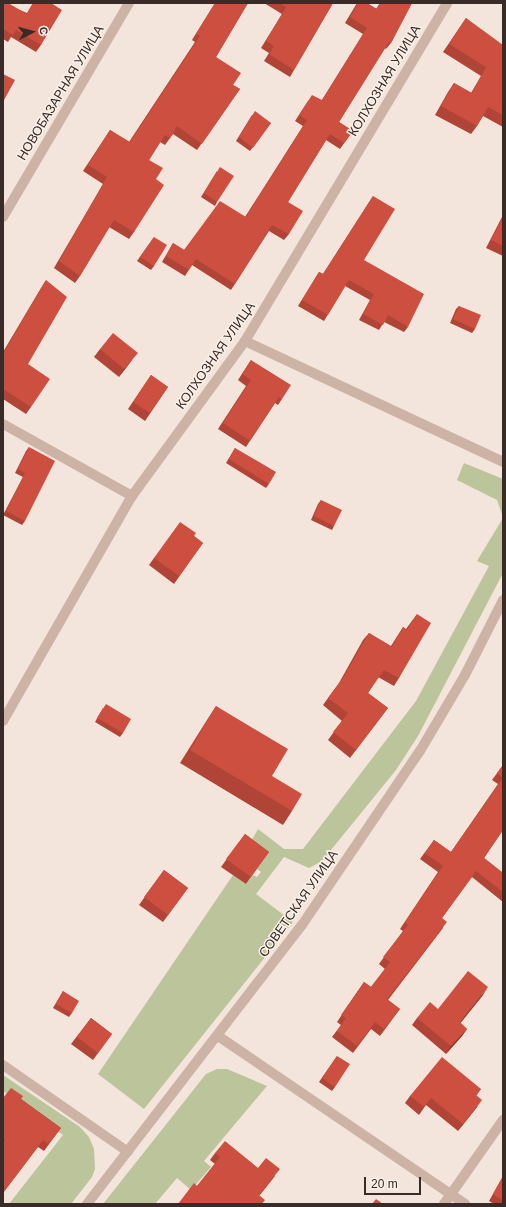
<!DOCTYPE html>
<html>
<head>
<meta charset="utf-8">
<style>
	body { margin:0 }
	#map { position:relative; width:506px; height:1207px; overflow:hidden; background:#f3e5db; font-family:Helvetica,sans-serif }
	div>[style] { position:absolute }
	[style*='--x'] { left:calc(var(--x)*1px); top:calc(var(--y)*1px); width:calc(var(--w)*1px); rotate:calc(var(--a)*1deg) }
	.green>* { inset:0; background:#bbc49a }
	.street>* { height:10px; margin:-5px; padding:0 5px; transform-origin:5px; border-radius:5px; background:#ccb3a6 }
	.wall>* { inset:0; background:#b04437 }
	.shaded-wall>* { inset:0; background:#90372d }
	.building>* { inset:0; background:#cd4f40 }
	span { translate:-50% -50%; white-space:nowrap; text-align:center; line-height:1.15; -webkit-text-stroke:3px #fbf0e8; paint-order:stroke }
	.street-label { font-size:13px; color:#382b28 }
	.frame { position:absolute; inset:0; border:4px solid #382b28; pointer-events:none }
	.north { position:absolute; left:12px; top:12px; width:40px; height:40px; -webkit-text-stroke:3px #fbf0e8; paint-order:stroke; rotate:84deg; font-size:11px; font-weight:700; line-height:16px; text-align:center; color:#382b28 }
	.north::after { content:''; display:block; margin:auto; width:14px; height:18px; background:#382b28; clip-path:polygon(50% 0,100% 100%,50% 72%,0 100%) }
	.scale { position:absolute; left:364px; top:1177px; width:57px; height:18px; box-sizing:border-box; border:2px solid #382b28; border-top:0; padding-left:5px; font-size:12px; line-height:14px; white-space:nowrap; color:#382b28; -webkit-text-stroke:3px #fbf0e8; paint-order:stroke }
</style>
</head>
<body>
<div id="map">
	<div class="green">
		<i style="clip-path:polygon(464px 463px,503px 479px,503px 517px,497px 500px,457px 480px)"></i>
		<i style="clip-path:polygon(503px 518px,503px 573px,418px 736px,396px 770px,322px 861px,309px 868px,284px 857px,256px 894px,293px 922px,144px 1109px,98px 1074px,233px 875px,246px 884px,253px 875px,257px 877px,261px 872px,257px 869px,264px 859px,248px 847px,258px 829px,284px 849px,303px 849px,416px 701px,489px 566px,477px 561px)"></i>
		<i style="clip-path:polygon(217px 1069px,227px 1069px,267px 1086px,204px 1161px,211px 1167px,191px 1190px,177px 1178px,155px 1204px,103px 1204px,206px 1074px)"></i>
		<i style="clip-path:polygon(3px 1075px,80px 1127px,89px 1137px,94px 1149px,95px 1169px,92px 1177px,71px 1204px,9px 1204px,63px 1135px,3px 1091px)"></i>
	</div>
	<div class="street">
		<i style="--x:3;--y:217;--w:248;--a:-59.5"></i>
		<i style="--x:245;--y:341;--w:285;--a:25.1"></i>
		<i style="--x:3;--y:424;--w:148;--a:29.2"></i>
		<i style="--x:3;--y:721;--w:259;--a:-60.2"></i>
		<i style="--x:132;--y:496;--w:192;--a:-53.9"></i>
		<i style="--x:245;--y:341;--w:394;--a:-59.1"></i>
		<i style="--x:218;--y:1036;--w:299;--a:34.2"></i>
		<i style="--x:3;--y:1065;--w:152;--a:34.8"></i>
		<i style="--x:87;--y:1204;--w:352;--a:-52.4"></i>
		<i style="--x:302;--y:925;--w:210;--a:-55.9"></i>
		<i style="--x:420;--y:751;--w:88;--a:-59.4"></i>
		<i style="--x:465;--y:675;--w:84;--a:-63.1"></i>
		<i style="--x:444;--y:1204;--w:103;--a:-54.9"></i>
	</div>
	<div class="wall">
		<i style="clip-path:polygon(3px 3px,27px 13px,33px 3px,51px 3px,41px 45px,36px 52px,11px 37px,8px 42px,3px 39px)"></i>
		<i style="clip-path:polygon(215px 3px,248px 3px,216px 57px,233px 85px,240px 89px,197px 150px,173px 134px,165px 145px,160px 142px,149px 160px,156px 179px,134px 232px,129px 239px,109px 227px,80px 276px,75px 283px,54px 268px,103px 184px,83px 171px,110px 130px,129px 142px,195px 42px,192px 40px)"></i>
		<i style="clip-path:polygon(264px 3px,333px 3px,294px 70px,290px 77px,264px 61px,269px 53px,261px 48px,282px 14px)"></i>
		<i style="clip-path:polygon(357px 3px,367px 3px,376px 9px,380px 3px,412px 3px,391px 43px,386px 49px,385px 48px,339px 122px,353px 131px,340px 149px,326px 140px,288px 202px,289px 234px,284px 240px,269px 231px,231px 290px,192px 265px,185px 276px,162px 262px,173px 243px,184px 250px,245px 217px,303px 126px,295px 121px,308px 101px,322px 100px,363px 34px,345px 23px)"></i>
		<i style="clip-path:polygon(466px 18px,503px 50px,503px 127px,483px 116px,477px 126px,471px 134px,435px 115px,448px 92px,454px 83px,471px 93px,481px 76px,443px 52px)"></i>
		<i style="clip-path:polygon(252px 115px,271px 123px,250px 151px,236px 141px)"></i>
		<i style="clip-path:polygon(217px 171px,217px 202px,215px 206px,201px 197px)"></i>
		<i style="clip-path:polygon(373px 196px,364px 260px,408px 327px,404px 332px,384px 322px,379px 330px,359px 320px,370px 300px,345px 286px,324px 321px,298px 306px,319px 272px,323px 274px)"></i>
		<i style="clip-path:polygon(503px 215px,503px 256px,486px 248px)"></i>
		<i style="clip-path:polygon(154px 237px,154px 266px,151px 270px,137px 261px)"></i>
		<i style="clip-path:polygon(46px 280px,28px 364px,31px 407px,26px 414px,3px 399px,3px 352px,41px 288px)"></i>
		<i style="clip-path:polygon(459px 306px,475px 329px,472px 333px,450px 323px,456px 309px)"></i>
		<i style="clip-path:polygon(100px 349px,132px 360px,119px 377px,94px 357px)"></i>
		<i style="clip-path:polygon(251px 360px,282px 399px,278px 405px,275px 403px,246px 447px,218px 429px,246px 386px,238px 380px)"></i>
		<i style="clip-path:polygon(151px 375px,168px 387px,145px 421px,128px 409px)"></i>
		<i style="clip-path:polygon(29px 447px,25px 521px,22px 525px,3px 515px,23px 477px,15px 473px,26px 451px)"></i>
		<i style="clip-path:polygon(235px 448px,269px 484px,266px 488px,226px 463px)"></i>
		<i style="clip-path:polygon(321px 500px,334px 526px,332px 530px,311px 520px,318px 504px)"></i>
		<i style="clip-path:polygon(194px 536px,203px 543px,174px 584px,149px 565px,154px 558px)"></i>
		<i style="clip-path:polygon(417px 614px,399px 678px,394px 686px,378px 677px,368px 693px,388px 708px,350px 758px,328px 740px,342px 721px,323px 705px,339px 683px,363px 640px,369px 633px,391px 646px,403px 627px,406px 629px)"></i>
		<i style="clip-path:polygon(216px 706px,272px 776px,292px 811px,283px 825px,180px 763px,207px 720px)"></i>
		<i style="clip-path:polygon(103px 708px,123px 733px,120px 737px,95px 722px)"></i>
		<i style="clip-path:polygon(503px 765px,503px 830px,484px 858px,503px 873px,503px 902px,472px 877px,442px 918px,443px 928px,388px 1000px,400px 1009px,380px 1036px,371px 1029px,353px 1053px,332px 1037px,341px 1025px,337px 1022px,364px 982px,371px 987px,385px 969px,379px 964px,403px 931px,400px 929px,438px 872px,420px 859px,434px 840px,451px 852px,498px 784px,492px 780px)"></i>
		<i style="clip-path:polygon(245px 834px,269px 852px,246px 884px,221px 867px)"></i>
		<i style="clip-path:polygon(164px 870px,188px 888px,163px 922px,139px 905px)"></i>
		<i style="clip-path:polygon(63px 991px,72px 1013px,69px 1017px,53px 1008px)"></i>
		<i style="clip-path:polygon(483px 995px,460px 1023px,467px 1029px,462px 1036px,446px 1054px,412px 1025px,417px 1018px,438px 1009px)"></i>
		<i style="clip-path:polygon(91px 1018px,112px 1034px,93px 1060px,71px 1044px)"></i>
		<i style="clip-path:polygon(337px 1056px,335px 1087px,332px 1091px,319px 1082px)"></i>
		<i style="clip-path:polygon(481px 1089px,476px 1096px,477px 1107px,458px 1131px,426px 1105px,419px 1115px,405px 1103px,410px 1096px)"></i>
		<i style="clip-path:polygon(3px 1098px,21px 1099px,61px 1128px,44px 1151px,38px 1147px,3px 1193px)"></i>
		<i style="clip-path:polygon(215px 1153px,258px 1168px,275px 1176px,260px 1195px,197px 1186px,215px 1164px,210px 1160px)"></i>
		<i style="clip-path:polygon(503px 1176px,503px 1204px,494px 1204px,489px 1201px)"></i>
	</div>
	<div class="shaded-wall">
		<i style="clip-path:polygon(138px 353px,132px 360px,119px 377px,124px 369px)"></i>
		<i style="clip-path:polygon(488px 987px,483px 995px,455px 1030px,460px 1022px)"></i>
		<i style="clip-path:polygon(467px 1029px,462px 1036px,446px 1054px,451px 1046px)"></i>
		<i style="clip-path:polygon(482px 1100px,477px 1107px,458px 1131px,463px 1124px)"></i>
	</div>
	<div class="building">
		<i style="clip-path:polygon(3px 3px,8px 3px,27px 14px,33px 3px,51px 3px,62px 10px,41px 45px,16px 30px,13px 35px,3px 29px)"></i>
		<i style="clip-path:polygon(215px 3px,248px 3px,216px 57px,241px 73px,233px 85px,240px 89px,202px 144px,177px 126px,170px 138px,165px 135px,149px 160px,163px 168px,156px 179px,164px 185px,134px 232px,114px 220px,80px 276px,59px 261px,107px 177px,88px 165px,110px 130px,130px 142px,200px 36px,196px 34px)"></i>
		<i style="clip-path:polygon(280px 3px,333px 3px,294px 70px,269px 54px,274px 46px,266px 41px,286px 7px)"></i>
		<i style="clip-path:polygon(358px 3px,367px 3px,377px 9px,380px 3px,412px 3px,391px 43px,389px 42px,339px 122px,353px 131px,344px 143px,330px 134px,288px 202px,303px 211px,289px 234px,272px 225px,235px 284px,196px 259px,189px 270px,166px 256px,173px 243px,184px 250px,220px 201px,246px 217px,307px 120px,299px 115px,312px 95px,322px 100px,367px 28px,350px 17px)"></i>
		<i style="clip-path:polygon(466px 18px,503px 45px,503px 48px,502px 50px,503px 50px,503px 115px,488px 107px,477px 126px,441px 106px,454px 83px,472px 93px,486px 67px,449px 44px)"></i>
		<i style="clip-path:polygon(3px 74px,15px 80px,3px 102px)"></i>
		<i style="clip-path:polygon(255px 111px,271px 123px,253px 148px,239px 137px)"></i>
		<i style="clip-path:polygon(220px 167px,234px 176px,217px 202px,204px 193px)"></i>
		<i style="clip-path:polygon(373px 196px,395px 209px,364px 260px,424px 294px,408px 327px,388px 315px,383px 325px,363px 314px,374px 294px,349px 280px,328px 315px,302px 300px,319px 272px,323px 274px)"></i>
		<i style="clip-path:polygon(503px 217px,503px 246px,491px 240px)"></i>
		<i style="clip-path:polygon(154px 237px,167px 245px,154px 266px,140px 257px)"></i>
		<i style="clip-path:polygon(46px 280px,67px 297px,28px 364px,50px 379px,31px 407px,3px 389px,3px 354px)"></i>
		<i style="clip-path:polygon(459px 306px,481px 315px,475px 329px,453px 319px)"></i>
		<i style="clip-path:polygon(113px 333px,138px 353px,124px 369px,100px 349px)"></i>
		<i style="clip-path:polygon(251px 360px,291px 385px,282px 399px,279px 397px,250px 441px,223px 423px,251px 380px,242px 374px)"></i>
		<i style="clip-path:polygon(151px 375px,168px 387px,150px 413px,133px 402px)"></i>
		<i style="clip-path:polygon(29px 447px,55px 461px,25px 521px,6px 511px,25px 473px,18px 469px)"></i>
		<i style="clip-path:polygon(235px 448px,276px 472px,269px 484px,229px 459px)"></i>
		<i style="clip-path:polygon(321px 500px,342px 510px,334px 526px,314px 516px)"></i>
		<i style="clip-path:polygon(180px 522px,196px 533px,194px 536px,203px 543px,179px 576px,154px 558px)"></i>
		<i style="clip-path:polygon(417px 614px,431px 623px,399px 678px,384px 670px,368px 693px,388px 708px,356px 750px,333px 732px,348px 713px,328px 698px,343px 678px,369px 633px,392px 647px,403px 627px,407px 630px)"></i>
		<i style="clip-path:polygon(106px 704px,131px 719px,123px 733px,97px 718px)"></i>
		<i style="clip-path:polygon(216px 706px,288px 749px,272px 776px,302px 794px,292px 811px,190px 750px)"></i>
		<i style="clip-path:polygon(503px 765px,503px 830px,484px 858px,503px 873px,503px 892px,476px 871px,442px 918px,447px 922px,387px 999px,400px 1009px,384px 1029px,375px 1022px,357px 1046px,337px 1031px,346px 1018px,341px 1015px,364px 982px,371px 987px,390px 962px,383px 957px,408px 925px,405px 922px,443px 866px,425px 853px,434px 840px,451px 852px,503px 778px,497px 773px)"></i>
		<i style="clip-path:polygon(245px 834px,269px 852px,251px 877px,226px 859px)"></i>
		<i style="clip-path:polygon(164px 870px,188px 888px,168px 915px,144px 897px)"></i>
		<i style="clip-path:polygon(468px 971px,488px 987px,460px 1022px,467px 1029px,451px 1046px,417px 1018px,430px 1002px,438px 1009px)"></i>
		<i style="clip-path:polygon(63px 991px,79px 1001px,72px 1013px,56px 1004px)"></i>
		<i style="clip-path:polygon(91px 1018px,112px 1034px,98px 1053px,77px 1037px)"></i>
		<i style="clip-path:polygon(337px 1056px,350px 1064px,335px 1087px,322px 1078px)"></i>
		<i style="clip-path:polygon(442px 1057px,481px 1089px,476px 1095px,482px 1100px,463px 1124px,431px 1098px,424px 1107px,410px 1096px)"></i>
		<i style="clip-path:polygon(11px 1088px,23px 1096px,21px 1099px,61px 1128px,48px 1144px,43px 1140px,3px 1193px,3px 1143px,5px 1140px,3px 1139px,3px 1098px)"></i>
		<i style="clip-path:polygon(225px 1141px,258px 1168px,266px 1158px,280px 1169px,259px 1195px,265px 1200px,262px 1204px,178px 1204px,194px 1183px,197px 1186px,220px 1157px,215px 1153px)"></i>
		<i style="clip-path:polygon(503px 1177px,503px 1201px,493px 1194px)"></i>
		<i style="clip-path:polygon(376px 1199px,383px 1204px,372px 1204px)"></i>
	</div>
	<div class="street-label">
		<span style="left:385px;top:81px;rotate:-59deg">КОЛХОЗНАЯ УЛИЦА</span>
		<span style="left:61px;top:93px;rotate:-59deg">НОВОБАЗАРНАЯ УЛИЦА</span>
		<span style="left:216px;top:356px;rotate:-55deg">КОЛХОЗНАЯ УЛИЦА</span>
		<span style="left:299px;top:904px;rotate:-55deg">СОВЕТСКАЯ УЛИЦА</span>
	</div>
	<div class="frame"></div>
	<div class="north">С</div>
	<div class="scale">20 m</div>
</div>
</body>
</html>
